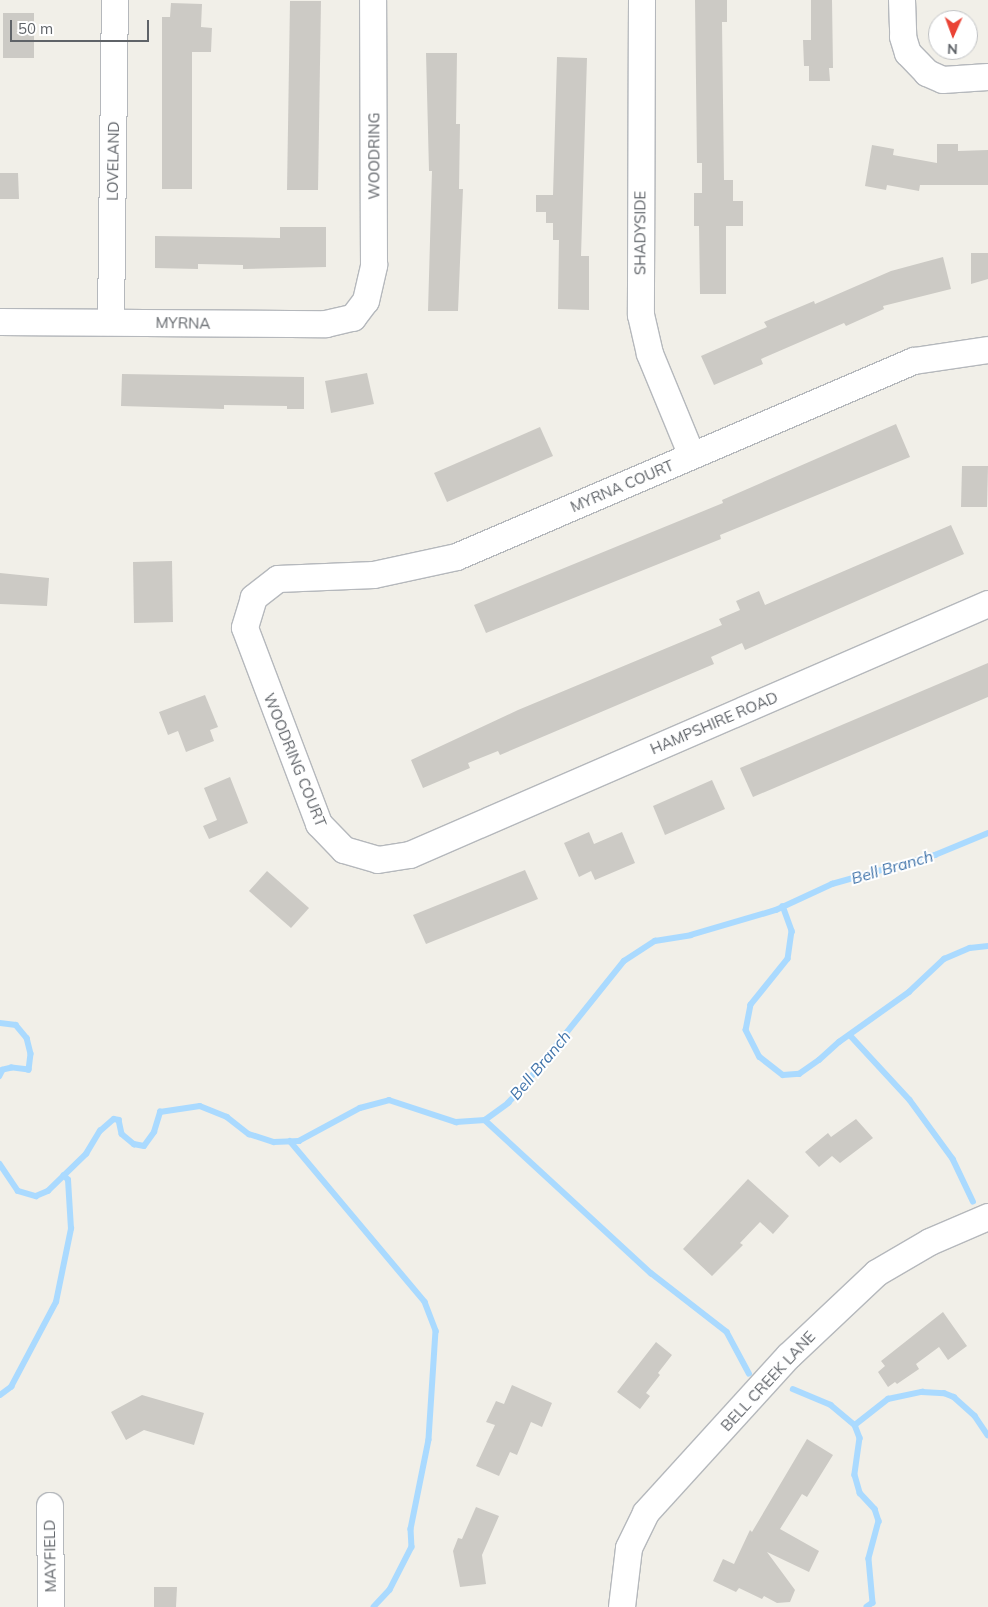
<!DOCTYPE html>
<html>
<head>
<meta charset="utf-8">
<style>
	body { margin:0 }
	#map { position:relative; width:988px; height:1607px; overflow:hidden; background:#f1efe8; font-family:Mulish,sans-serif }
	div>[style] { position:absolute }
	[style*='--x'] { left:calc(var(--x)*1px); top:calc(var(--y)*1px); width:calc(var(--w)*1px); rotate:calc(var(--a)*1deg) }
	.stream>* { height:5.5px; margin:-2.75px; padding:0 2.75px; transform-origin:2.75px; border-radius:2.75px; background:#aadaff }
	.building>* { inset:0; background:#cccac5 }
	.roads { filter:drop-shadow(1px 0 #b5b8bc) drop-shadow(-1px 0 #b5b8bc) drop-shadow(0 1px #b5b8bc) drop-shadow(0 -1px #b5b8bc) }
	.minor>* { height:26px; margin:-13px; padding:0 13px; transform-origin:13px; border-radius:13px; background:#fff }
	span { translate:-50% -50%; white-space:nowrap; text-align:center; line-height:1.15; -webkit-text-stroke:4px #fff; paint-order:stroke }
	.street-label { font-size:15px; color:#5f6368 }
	.water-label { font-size:16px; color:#4174aa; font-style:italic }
	.north { position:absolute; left:928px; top:10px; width:50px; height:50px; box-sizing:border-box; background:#fff; border:1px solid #bfc1c3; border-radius:50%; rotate:182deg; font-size:14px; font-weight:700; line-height:20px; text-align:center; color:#5f6368 }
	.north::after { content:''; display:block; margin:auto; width:18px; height:22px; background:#ea4335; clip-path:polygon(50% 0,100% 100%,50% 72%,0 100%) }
	.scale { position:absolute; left:10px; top:20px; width:139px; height:22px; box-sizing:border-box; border:2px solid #5f6368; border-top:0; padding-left:6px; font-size:15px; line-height:18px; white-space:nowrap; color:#5f6368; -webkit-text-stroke:4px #fff; paint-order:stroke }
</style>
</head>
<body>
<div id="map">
	<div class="stream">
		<i style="--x:783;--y:906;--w:27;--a:70"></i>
		<i style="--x:792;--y:931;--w:28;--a:98"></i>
		<i style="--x:788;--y:959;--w:59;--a:128.8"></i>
		<i style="--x:751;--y:1005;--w:25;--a:101"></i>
		<i style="--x:746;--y:1030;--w:30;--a:63"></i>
		<i style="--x:760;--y:1057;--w:29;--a:38"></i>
		<i style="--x:783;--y:1075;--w:16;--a:-4"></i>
		<i style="--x:799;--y:1074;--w:24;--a:-35"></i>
		<i style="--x:819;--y:1060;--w:27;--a:-42"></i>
		<i style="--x:839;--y:1042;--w:86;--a:-35.5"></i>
		<i style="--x:909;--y:992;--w:48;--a:-43.3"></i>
		<i style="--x:944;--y:959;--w:28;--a:-23"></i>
		<i style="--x:970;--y:948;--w:18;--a:-6"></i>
		<i style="--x:0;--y:1023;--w:16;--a:7"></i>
		<i style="--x:16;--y:1025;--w:17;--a:50"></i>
		<i style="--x:27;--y:1038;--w:16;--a:76"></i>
		<i style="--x:31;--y:1054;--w:16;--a:97"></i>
		<i style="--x:29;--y:1070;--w:17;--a:-173"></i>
		<i style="--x:12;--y:1068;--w:9;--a:167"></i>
		<i style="--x:3;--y:1070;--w:7;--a:117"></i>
		<i style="--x:850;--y:1035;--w:88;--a:47.3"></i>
		<i style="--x:910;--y:1100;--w:73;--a:53.9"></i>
		<i style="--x:953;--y:1159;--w:47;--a:64.5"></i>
		<i style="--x:485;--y:1120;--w:226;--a:42.7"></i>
		<i style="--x:651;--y:1273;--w:96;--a:37.8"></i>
		<i style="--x:727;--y:1332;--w:47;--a:61.8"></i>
		<i style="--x:290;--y:1141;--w:210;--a:50"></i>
		<i style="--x:425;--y:1302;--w:31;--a:69"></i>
		<i style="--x:436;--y:1331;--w:109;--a:93.7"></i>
		<i style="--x:429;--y:1440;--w:91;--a:101.4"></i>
		<i style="--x:411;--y:1529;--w:18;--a:87"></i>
		<i style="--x:412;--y:1547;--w:48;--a:117.1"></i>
		<i style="--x:390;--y:1590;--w:23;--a:133"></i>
		<i style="--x:0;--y:1164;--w:32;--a:56"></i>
		<i style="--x:18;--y:1191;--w:19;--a:16"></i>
		<i style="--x:36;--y:1196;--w:13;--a:-23"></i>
		<i style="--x:48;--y:1191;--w:53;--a:-44.2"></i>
		<i style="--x:86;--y:1154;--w:27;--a:-59"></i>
		<i style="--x:100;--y:1131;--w:18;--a:-41"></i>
		<i style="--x:114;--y:1119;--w:5;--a:11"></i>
		<i style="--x:119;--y:1120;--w:14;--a:78"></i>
		<i style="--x:122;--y:1134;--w:16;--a:40"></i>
		<i style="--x:134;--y:1144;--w:10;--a:11"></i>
		<i style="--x:144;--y:1146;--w:17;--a:-54"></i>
		<i style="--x:154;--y:1132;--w:21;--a:-73"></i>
		<i style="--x:160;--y:1112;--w:40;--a:-8.5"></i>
		<i style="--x:200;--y:1106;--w:29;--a:22"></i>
		<i style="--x:227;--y:1117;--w:28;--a:38"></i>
		<i style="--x:249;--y:1134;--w:26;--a:18"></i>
		<i style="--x:274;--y:1142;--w:25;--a:-2"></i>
		<i style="--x:299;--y:1141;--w:69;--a:-28.4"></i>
		<i style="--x:360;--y:1108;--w:30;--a:-15"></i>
		<i style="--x:389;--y:1100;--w:71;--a:18.2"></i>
		<i style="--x:456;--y:1122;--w:29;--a:-4"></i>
		<i style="--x:485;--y:1120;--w:29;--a:-36"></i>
		<i style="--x:508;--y:1103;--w:22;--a:-47"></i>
		<i style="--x:523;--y:1087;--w:161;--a:-51.3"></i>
		<i style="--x:624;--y:961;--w:37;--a:-33"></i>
		<i style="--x:655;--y:941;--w:36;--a:-9"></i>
		<i style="--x:691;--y:935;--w:89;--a:-16.4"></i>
		<i style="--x:776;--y:910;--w:62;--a:-24.9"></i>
		<i style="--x:832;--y:884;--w:107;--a:-15.7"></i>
		<i style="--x:935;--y:855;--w:57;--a:-22.5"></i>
		<i style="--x:793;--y:1389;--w:41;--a:22.8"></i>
		<i style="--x:831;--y:1405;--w:31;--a:40"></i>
		<i style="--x:855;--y:1425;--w:14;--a:69"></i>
		<i style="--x:860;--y:1438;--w:37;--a:98"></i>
		<i style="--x:855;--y:1475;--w:19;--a:74"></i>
		<i style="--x:860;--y:1493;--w:22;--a:47"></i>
		<i style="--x:875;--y:1509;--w:13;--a:72"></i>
		<i style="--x:879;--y:1521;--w:39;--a:105"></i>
		<i style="--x:869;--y:1559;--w:44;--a:84.8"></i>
		<i style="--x:873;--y:1603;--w:7;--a:146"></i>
		<i style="--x:0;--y:1395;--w:14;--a:-36"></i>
		<i style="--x:11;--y:1387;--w:96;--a:-62.1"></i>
		<i style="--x:56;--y:1302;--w:75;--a:-78.4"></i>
		<i style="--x:71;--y:1229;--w:49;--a:-93.5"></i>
		<i style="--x:68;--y:1180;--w:6;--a:-135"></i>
		<i style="--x:855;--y:1425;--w:42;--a:-38.2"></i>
		<i style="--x:888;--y:1399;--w:35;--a:-12"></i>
		<i style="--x:922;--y:1392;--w:22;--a:3"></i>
		<i style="--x:944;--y:1393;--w:11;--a:22"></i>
		<i style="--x:954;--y:1397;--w:28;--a:42"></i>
		<i style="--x:975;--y:1416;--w:23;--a:56"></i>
	</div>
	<div class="building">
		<i style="clip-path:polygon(695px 0,727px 0,727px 22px,722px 22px,724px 180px,733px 180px,733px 201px,743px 201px,743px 226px,726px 226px,726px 294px,700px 294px,699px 226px,694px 226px,694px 193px,702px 193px,702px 163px,697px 163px)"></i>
		<i style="clip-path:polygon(811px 0,832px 0,833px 68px,829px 68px,830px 81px,809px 81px,809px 66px,804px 66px,803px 40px,811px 40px)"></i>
		<i style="clip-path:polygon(290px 1px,321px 1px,318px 190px,287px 190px)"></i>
		<i style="clip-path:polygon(171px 3px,202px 4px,201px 27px,212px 28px,211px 52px,192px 52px,192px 189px,162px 189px,162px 17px,170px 17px)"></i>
		<i style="clip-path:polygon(3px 13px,34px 13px,34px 58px,3px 58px)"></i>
		<i style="clip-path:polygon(426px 53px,457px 53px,456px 124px,460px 124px,459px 189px,463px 189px,458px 311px,428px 311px,432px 171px,429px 171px)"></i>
		<i style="clip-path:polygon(557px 57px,587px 58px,581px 256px,589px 256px,589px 310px,558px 309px,559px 240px,553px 240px,553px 223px,546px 223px,546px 212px,536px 212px,536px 195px,553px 195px)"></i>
		<i style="clip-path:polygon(937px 144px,958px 144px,958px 151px,988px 150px,988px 185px,920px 185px,919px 191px,887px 185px,886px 190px,865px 186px,872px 145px,894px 149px,893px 155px,937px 163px)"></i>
		<i style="clip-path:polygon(0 173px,18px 173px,19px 199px,0 199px)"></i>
		<i style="clip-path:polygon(280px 227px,326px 227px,326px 267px,243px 269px,243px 265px,198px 264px,198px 269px,155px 268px,155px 236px,280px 238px)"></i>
		<i style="clip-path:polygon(971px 253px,988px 253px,988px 279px,971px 284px)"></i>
		<i style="clip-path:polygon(943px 257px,951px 289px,883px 306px,884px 309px,846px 326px,844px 323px,761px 359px,763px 364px,714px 385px,701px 356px,767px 327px,764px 322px,814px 301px,815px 304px,891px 271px)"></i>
		<i style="clip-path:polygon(367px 373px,374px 404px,331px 413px,325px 381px)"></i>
		<i style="clip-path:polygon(122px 374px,304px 377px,304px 409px,287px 409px,287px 406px,224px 405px,224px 409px,121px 406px)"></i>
		<i style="clip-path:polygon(896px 424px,910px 457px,720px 535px,721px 539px,486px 633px,474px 605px,723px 503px,722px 500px)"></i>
		<i style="clip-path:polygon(540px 427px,553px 456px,447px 502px,434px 473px)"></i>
		<i style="clip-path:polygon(962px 466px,988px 466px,987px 507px,961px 507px)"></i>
		<i style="clip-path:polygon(951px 525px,964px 554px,745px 650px,742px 643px,711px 657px,714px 664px,500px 755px,498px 751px,468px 763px,470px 768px,423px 788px,411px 760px,518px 710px,722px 625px,719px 619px,740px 610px,736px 601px,759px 591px,765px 605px)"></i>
		<i style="clip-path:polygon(172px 561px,173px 622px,134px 623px,133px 562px)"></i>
		<i style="clip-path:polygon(0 573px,49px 578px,47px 606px,0 604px)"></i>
		<i style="clip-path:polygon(988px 663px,988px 697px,753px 797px,740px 768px)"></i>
		<i style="clip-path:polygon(205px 695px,218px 727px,210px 730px,214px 741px,186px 752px,178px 731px,168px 735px,159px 712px)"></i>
		<i style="clip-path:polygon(230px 777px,248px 823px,209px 839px,203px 826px,217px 820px,204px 788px)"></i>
		<i style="clip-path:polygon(712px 780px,725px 809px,665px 835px,653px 806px)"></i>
		<i style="clip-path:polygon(589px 832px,594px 844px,622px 832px,635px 863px,595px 880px,591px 871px,579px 877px,564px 843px)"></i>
		<i style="clip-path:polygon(525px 870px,538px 899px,426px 944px,413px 915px)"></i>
		<i style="clip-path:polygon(267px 871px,309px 908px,291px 928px,249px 891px)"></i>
		<i style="clip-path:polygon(856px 1119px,873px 1138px,840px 1163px,832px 1156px,819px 1167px,805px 1152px,828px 1133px,831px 1137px)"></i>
		<i style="clip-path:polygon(748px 1179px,789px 1216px,773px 1234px,760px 1222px,740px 1243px,743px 1245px,712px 1276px,683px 1249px)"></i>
		<i style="clip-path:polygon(943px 1312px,967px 1346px,948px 1360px,939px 1347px,916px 1364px,919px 1369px,897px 1384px,895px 1382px,888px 1387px,878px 1372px,885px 1366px,881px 1361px)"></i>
		<i style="clip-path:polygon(656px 1342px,672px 1355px,658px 1373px,660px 1375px,646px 1393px,650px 1396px,640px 1409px,617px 1392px)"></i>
		<i style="clip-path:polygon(512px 1385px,552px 1403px,542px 1427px,531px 1422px,517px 1455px,510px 1452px,499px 1476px,476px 1466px,495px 1425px,486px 1422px,496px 1401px,504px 1404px)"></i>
		<i style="clip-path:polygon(142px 1395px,204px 1413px,194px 1445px,144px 1430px,126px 1440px,111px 1412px)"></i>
		<i style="clip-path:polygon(807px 1439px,833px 1455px,807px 1497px,802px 1494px,780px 1529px,819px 1551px,809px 1572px,767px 1552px,795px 1590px,790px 1602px,777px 1603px,764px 1596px,762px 1599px,739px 1588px,736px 1592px,713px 1581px,723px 1559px,734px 1564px,750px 1530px,752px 1532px)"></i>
		<i style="clip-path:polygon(476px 1507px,499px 1516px,482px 1555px,486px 1584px,460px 1587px,453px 1551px,458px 1538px,462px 1539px)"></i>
		<i style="clip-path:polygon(154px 1587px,177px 1587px,176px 1607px,154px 1607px)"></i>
	</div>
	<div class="roads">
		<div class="minor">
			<i style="--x:642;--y:0;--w:315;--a:90.2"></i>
			<i style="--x:641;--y:315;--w:40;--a:77"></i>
			<i style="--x:650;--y:354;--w:110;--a:67.6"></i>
			<i style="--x:902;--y:0;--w:37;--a:88"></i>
			<i style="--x:903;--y:37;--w:17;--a:73"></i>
			<i style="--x:908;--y:53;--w:28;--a:46"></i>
			<i style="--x:927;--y:73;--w:17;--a:24"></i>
			<i style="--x:943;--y:80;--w:45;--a:-3.8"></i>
			<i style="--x:0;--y:322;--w:326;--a:0.4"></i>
			<i style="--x:326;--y:324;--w:28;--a:-13"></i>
			<i style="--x:353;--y:318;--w:21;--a:-53"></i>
			<i style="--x:366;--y:301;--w:37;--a:-77"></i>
			<i style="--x:374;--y:265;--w:265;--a:-90.2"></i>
			<i style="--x:111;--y:322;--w:322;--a:-89.3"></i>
			<i style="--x:988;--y:350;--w:75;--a:171.5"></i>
			<i style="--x:914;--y:361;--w:497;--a:156.8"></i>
			<i style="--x:457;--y:557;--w:85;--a:167.8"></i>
			<i style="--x:374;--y:575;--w:96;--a:177.6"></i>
			<i style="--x:278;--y:579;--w:31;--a:142"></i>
			<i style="--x:254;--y:598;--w:31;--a:107"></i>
			<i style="--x:245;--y:628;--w:210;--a:69.3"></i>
			<i style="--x:319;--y:824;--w:36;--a:46"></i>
			<i style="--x:344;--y:850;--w:35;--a:16"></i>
			<i style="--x:378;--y:860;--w:32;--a:-9"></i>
			<i style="--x:410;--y:855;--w:630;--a:-23.47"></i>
			<i style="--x:50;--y:1506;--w:101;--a:89.4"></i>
			<i style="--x:622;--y:1607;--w:59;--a:-83.2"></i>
			<i style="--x:629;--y:1548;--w:39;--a:-64"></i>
			<i style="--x:646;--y:1513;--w:212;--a:-47.7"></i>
			<i style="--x:789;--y:1356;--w:121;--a:-43.3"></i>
			<i style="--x:877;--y:1273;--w:61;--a:-30.3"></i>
			<i style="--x:930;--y:1242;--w:63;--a:-23.3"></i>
		</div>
	</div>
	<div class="street-label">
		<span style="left:374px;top:156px;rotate:-90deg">WOODRING</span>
		<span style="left:113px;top:161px;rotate:-89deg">LOVELAND</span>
		<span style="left:640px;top:233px;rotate:-90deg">SHADYSIDE</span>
		<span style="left:183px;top:323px;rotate:1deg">MYRNA</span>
		<span style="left:622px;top:486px;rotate:-23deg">MYRNA COURT</span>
		<span style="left:714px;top:723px;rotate:-23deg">HAMPSHIRE ROAD</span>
		<span style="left:295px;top:760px;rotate:68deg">WOODRING COURT</span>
		<span style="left:768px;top:1381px;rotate:-47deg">BELL CREEK LANE</span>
		<span style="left:50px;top:1556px;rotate:-91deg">MAYFIELD</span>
	</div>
	<div class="water-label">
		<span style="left:892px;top:867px;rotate:-16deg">Bell Branch</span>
		<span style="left:540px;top:1065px;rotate:-50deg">Bell Branch</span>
	</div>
	<div class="north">N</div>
	<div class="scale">50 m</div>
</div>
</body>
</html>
